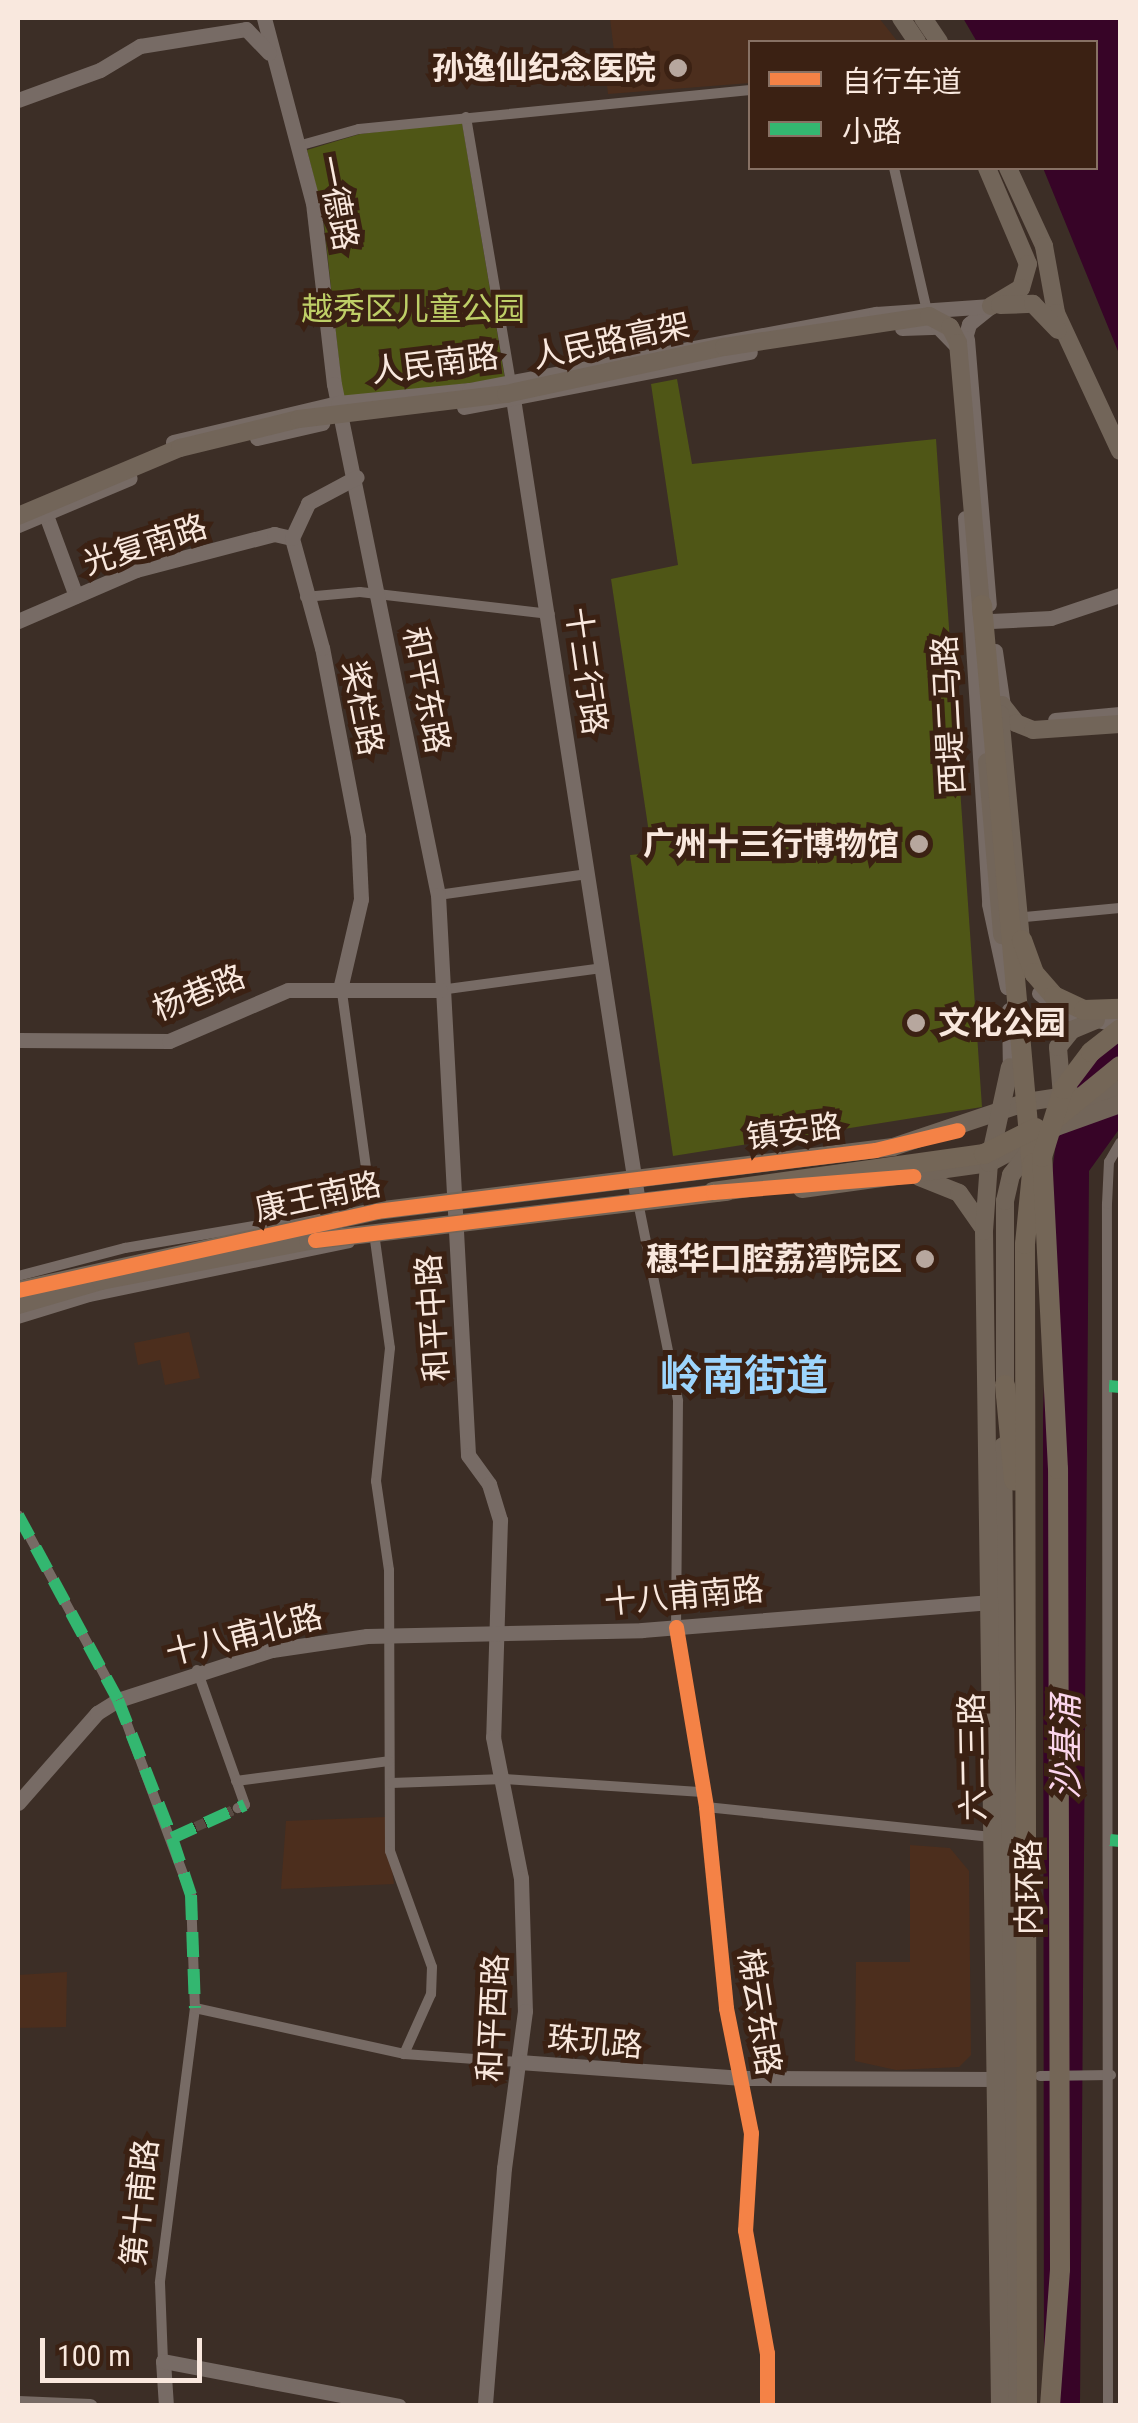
<!DOCTYPE html>
<html>
<head>
<meta charset="utf-8">
<style>
	body { margin:0 }
	#map { position:relative; width:1138px; height:2423px; overflow:hidden; background:#3c2e26; font-family:"Roboto Condensed","Noto Sans SC",sans-serif }
	div>[style] { position:absolute }
	[style*='--x'] { left:calc(var(--x)*1px); top:calc(var(--y)*1px); width:calc(var(--w)*1px); rotate:calc(var(--a)*1deg) }
	.built>* { inset:0; background:#4c2e1d }
	.green>* { inset:0; background:#4f5616 }
	.water>* { inset:0; background:#370427 }
	.street-tunnel>* { height:10px; margin-top:-5px; transform-origin:0; background:repeating-linear-gradient(90deg,#584a42 0 10px,transparent 0 15px) }
	.street>* { height:10px; margin:-5px; padding:0 5px; transform-origin:5px; border-radius:5px; background:#776b65 }
	.secondary>* { height:15px; margin:-7.5px; padding:0 7.5px; transform-origin:7.5px; border-radius:7.5px; background:#776b65 }
	.primary>* { height:18px; margin:-9px; padding:0 9px; transform-origin:9px; border-radius:9px; background:#726559 }
	.highway>* { height:20px; margin:-10px; padding:0 10px; transform-origin:10px; border-radius:10px; background:#746657 }
	.quiet>* { height:12px; margin-top:-6px; transform-origin:0; background:repeating-linear-gradient(90deg,#33b770 0 25px,transparent 0 37px) }
	.cycleway>* { height:15px; margin:-7.5px; padding:0 7.5px; transform-origin:7.5px; border-radius:7.5px; background:#f48246 }
	.dots>* { width:28px; height:28px; translate:-50% -50%; box-sizing:border-box; border:5px solid #3b2113; border-radius:50% }
	span { translate:-50% -50%; white-space:nowrap; text-align:center; line-height:1.15; -webkit-text-stroke:10px #3b2113; paint-order:stroke }
	.poi-label { font-size:32px; color:#f9e8de; font-weight:700 }
	.right { translate:-100% -50%; text-align:right }
	.left { translate:0 -50%; text-align:left }
	.street-label { font-size:32px; color:#f9e8de }
	.park-label { font-size:32px; color:#becf67 }
	.water-label { font-size:35px; color:#fbd5ec; font-style:italic }
	.district-label { font-size:42px; color:#9dd5fd; font-weight:700 }
	.frame { position:absolute; inset:0; border:20px solid #f9e8de; pointer-events:none }
	.legend { position:absolute; left:748px; top:40px; width:350px; height:130px; box-sizing:border-box; background:#3b2113; border:2px solid #877164; margin:0; padding:12px 18px; list-style:none; font-size:30px; color:#f9e8de }
	.legend li { display:flex; align-items:center; gap:20px; height:50px }
	.legend b { width:50px; border:2px solid #877164 }
	.scale { position:absolute; left:40px; top:2338px; width:162px; height:45px; box-sizing:border-box; border:5px solid #f9e8de; border-top:0; padding-left:12px; font-size:30px; line-height:35px; white-space:nowrap; color:#f9e8de; -webkit-text-stroke:8px #3b2113; paint-order:stroke }
</style>
</head>
<body>
<div id="map">
	<div class="built">
		<i style="clip-path:polygon(610px 18px,879px 18px,898px 42px,750px 42px,750px 83px,608px 94px,603px 54px,614px 51px)"></i>
		<i style="clip-path:polygon(189px 1332px,200px 1378px,165px 1385px,160px 1360px,138px 1365px,134px 1343px)"></i>
		<i style="clip-path:polygon(385px 1817px,394px 1884px,281px 1889px,286px 1821px)"></i>
		<i style="clip-path:polygon(910px 1845px,950px 1848px,969px 1871px,971px 2055px,959px 2067px,896px 2070px,855px 2061px,856px 1962px,910px 1962px)"></i>
		<i style="clip-path:polygon(67px 1972px,66px 2027px,18px 2028px,18px 1975px)"></i>
	</div>
	<div class="green">
		<i style="clip-path:polygon(462px 122px,505px 379px,343px 398px,323px 214px,307px 150px,360px 134px)"></i>
		<i style="clip-path:polygon(677px 379px,692px 464px,936px 439px,982px 1107px,673px 1156px,630px 855px,652px 853px,611px 579px,678px 565px,651px 384px)"></i>
	</div>
	<div class="water">
		<i style="clip-path:polygon(963px 18px,1120px 18px,1120px 356px,1043px 168px,1096px 168px,1096px 42px,977px 42px)"></i>
		<i style="clip-path:polygon(1120px 1041px,1120px 1128px,1089px 1171px,1080px 2405px,1044px 2406px,1043px 1414px,1051px 1179px,1066px 1070px,1085px 1050px)"></i>
	</div>
	<div class="street-tunnel">
		<i style="--x:182;--y:1833;--w:61;--a:-24.1"></i>
	</div>
	<div class="street">
		<i style="--x:466;--y:117;--w:270;--a:80.4"></i>
		<i style="--x:298;--y:146;--w:63;--a:-15.6"></i>
		<i style="--x:359;--y:129;--w:393;--a:-5.7"></i>
		<i style="--x:894;--y:168;--w:143;--a:77"></i>
		<i style="--x:305;--y:597;--w:55;--a:-5.2"></i>
		<i style="--x:360;--y:592;--w:191;--a:6.6"></i>
		<i style="--x:438;--y:895;--w:151;--a:-8"></i>
		<i style="--x:1025;--y:917;--w:95;--a:-5.4"></i>
		<i style="--x:341;--y:985;--w:228;--a:82.2"></i>
		<i style="--x:440;--y:990;--w:163;--a:-7.7"></i>
		<i style="--x:638;--y:1202;--w:203;--a:78.6"></i>
		<i style="--x:678;--y:1401;--w:226;--a:90.5"></i>
		<i style="--x:676;--y:1627;--w:182;--a:80.5"></i>
		<i style="--x:706;--y:1807;--w:202;--a:84.3"></i>
		<i style="--x:726;--y:2008;--w:127;--a:78.7"></i>
		<i style="--x:751;--y:2133;--w:97;--a:93.5"></i>
		<i style="--x:745;--y:2230;--w:125;--a:79.9"></i>
		<i style="--x:767;--y:2353;--w:53;--a:90"></i>
		<i style="--x:374;--y:1233;--w:116;--a:82.1"></i>
		<i style="--x:390;--y:1348;--w:134;--a:96"></i>
		<i style="--x:376;--y:1481;--w:90;--a:81.7"></i>
		<i style="--x:389;--y:1570;--w:281;--a:89.8"></i>
		<i style="--x:390;--y:1851;--w:123;--a:70.1"></i>
		<i style="--x:432;--y:1967;--w:27;--a:92"></i>
		<i style="--x:431;--y:1994;--w:66;--a:114.2"></i>
		<i style="--x:18;--y:1276;--w:111;--a:-14.7"></i>
		<i style="--x:125;--y:1248;--w:213;--a:-9.7"></i>
		<i style="--x:18;--y:1319;--w:74;--a:-17.2"></i>
		<i style="--x:89;--y:1297;--w:266;--a:-11.7"></i>
		<i style="--x:18;--y:1515;--w:210;--a:61.6"></i>
		<i style="--x:118;--y:1700;--w:208;--a:69.5"></i>
		<i style="--x:191;--y:1895;--w:113;--a:88"></i>
		<i style="--x:195;--y:2008;--w:277;--a:97.3"></i>
		<i style="--x:160;--y:2283;--w:78;--a:87.8"></i>
		<i style="--x:197;--y:1670;--w:143;--a:70.4"></i>
		<i style="--x:245;--y:1805;--w:8;--a:157"></i>
		<i style="--x:236;--y:1781;--w:154;--a:-7.4"></i>
		<i style="--x:391;--y:1783;--w:114;--a:-2"></i>
		<i style="--x:505;--y:1779;--w:198;--a:3.8"></i>
		<i style="--x:706;--y:1807;--w:287;--a:6"></i>
		<i style="--x:195;--y:2008;--w:214;--a:12.4"></i>
		<i style="--x:404;--y:2054;--w:115;--a:4"></i>
		<i style="--x:1040;--y:2076;--w:71;--a:-0.8"></i>
		<i style="--x:1108;--y:2406;--w:1202;--a:-90.05"></i>
		<i style="--x:1107;--y:1204;--w:42;--a:-87.3"></i>
		<i style="--x:1109;--y:1162;--w:22;--a:-60"></i>
	</div>
	<div class="secondary">
		<i style="--x:264;--y:18;--w:191;--a:75.2"></i>
		<i style="--x:313;--y:203;--w:182;--a:83.4"></i>
		<i style="--x:334;--y:384;--w:521;--a:78.5"></i>
		<i style="--x:438;--y:895;--w:561;--a:86.93"></i>
		<i style="--x:468;--y:1455;--w:36;--a:54"></i>
		<i style="--x:489;--y:1484;--w:38;--a:73"></i>
		<i style="--x:500;--y:1520;--w:217;--a:91.8"></i>
		<i style="--x:493;--y:1737;--w:144;--a:78.8"></i>
		<i style="--x:521;--y:1878;--w:133;--a:88.3"></i>
		<i style="--x:525;--y:2011;--w:158;--a:97.6"></i>
		<i style="--x:504;--y:2168;--w:239;--a:94.6"></i>
		<i style="--x:18;--y:100;--w:87;--a:-20.1"></i>
		<i style="--x:100;--y:70;--w:47;--a:-31"></i>
		<i style="--x:140;--y:46;--w:107;--a:-9.1"></i>
		<i style="--x:246;--y:29;--w:33;--a:46"></i>
		<i style="--x:902;--y:328;--w:36;--a:-2"></i>
		<i style="--x:938;--y:327;--w:43;--a:45.9"></i>
		<i style="--x:967;--y:339;--w:266;--a:85.3"></i>
		<i style="--x:963;--y:345;--w:22;--a:-74"></i>
		<i style="--x:969;--y:324;--w:28;--a:-39"></i>
		<i style="--x:512;--y:392;--w:820;--a:81.16"></i>
		<i style="--x:464;--y:407;--w:291;--a:-10.9"></i>
		<i style="--x:257;--y:438;--w:67;--a:-13"></i>
		<i style="--x:173;--y:442;--w:170;--a:-13.3"></i>
		<i style="--x:338;--y:403;--w:132;--a:-5.7"></i>
		<i style="--x:469;--y:390;--w:414;--a:-10.6"></i>
		<i style="--x:876;--y:314;--w:115;--a:-4"></i>
		<i style="--x:46;--y:515;--w:86;--a:69.7"></i>
		<i style="--x:965;--y:518;--w:387;--a:86.4"></i>
		<i style="--x:989;--y:904;--w:85;--a:77.8"></i>
		<i style="--x:18;--y:525;--w:121;--a:-22.8"></i>
		<i style="--x:18;--y:621;--w:129;--a:-23.4"></i>
		<i style="--x:136;--y:570;--w:143;--a:-14.6"></i>
		<i style="--x:274;--y:534;--w:18;--a:13"></i>
		<i style="--x:991;--y:621;--w:60;--a:-2.9"></i>
		<i style="--x:1051;--y:618;--w:73;--a:-18.4"></i>
		<i style="--x:995;--y:651;--w:63;--a:81.7"></i>
		<i style="--x:1055;--y:720;--w:65;--a:-5.3"></i>
		<i style="--x:341;--y:985;--w:88;--a:-76.9"></i>
		<i style="--x:361;--y:899;--w:63;--a:-92.7"></i>
		<i style="--x:358;--y:836;--w:191;--a:-100.8"></i>
		<i style="--x:322;--y:648;--w:114;--a:-105.3"></i>
		<i style="--x:292;--y:538;--w:38;--a:-65"></i>
		<i style="--x:308;--y:503;--w:55;--a:-28"></i>
		<i style="--x:1039;--y:993;--w:33;--a:38"></i>
		<i style="--x:1065;--y:1013;--w:56;--a:12.3"></i>
		<i style="--x:1009;--y:1010;--w:67;--a:89.1"></i>
		<i style="--x:18;--y:1040;--w:151;--a:0.4"></i>
		<i style="--x:169;--y:1041;--w:129;--a:-23.2"></i>
		<i style="--x:288;--y:990;--w:152;--a:0"></i>
		<i style="--x:18;--y:1803;--w:120;--a:-48.7"></i>
		<i style="--x:97;--y:1713;--w:25;--a:-32"></i>
		<i style="--x:118;--y:1700;--w:162;--a:-18"></i>
		<i style="--x:272;--y:1650;--w:96;--a:-8.4"></i>
		<i style="--x:367;--y:1636;--w:275;--a:-1.2"></i>
		<i style="--x:642;--y:1630;--w:347;--a:-4.6"></i>
		<i style="--x:519;--y:2062;--w:224;--a:4.1"></i>
		<i style="--x:742;--y:2078;--w:255;--a:0.2"></i>
		<i style="--x:18;--y:2403;--w:72;--a:2.4"></i>
		<i style="--x:166;--y:2406;--w:45;--a:-93.8"></i>
		<i style="--x:163;--y:2361;--w:240;--a:10.8"></i>
	</div>
	<div class="primary">
		<i style="--x:901;--y:18;--w:29;--a:56"></i>
		<i style="--x:923;--y:18;--w:29;--a:56"></i>
		<i style="--x:987;--y:168;--w:104;--a:66.9"></i>
		<i style="--x:1028;--y:264;--w:25;--a:106"></i>
		<i style="--x:1021;--y:288;--w:35;--a:149"></i>
		<i style="--x:1008;--y:168;--w:86;--a:65.2"></i>
		<i style="--x:1044;--y:246;--w:68;--a:79.8"></i>
		<i style="--x:1056;--y:313;--w:152;--a:65.1"></i>
		<i style="--x:1000;--y:305;--w:33;--a:-2"></i>
		<i style="--x:1033;--y:304;--w:36;--a:46"></i>
		<i style="--x:18;--y:516;--w:176;--a:-22.8"></i>
		<i style="--x:180;--y:448;--w:122;--a:-13.7"></i>
		<i style="--x:299;--y:419;--w:209;--a:-6.9"></i>
		<i style="--x:506;--y:394;--w:223;--a:-12.2"></i>
		<i style="--x:724;--y:347;--w:207;--a:-8.6"></i>
		<i style="--x:929;--y:316;--w:24;--a:28"></i>
		<i style="--x:950;--y:327;--w:18;--a:63"></i>
		<i style="--x:958;--y:343;--w:274;--a:85"></i>
		<i style="--x:1002;--y:705;--w:23;--a:52"></i>
		<i style="--x:1016;--y:723;--w:18;--a:22"></i>
		<i style="--x:1033;--y:730;--w:87;--a:-3.9"></i>
		<i style="--x:1000;--y:714;--w:239;--a:84.7"></i>
		<i style="--x:987;--y:762;--w:174;--a:85"></i>
		<i style="--x:1062;--y:1096;--w:49;--a:-94.7"></i>
		<i style="--x:1058;--y:1047;--w:22;--a:-51"></i>
		<i style="--x:1072;--y:1030;--w:26;--a:-23"></i>
		<i style="--x:1080;--y:1106;--w:43;--a:-23"></i>
		<i style="--x:919;--y:1177;--w:43;--a:21.8"></i>
		<i style="--x:959;--y:1193;--w:40;--a:55.1"></i>
		<i style="--x:802;--y:1189;--w:189;--a:-7.9"></i>
		<i style="--x:989;--y:1163;--w:76;--a:-28.2"></i>
		<i style="--x:1056;--y:1127;--w:68;--a:-19.8"></i>
		<i style="--x:18;--y:1290;--w:367;--a:-12.4"></i>
		<i style="--x:376;--y:1211;--w:521;--a:-7.06"></i>
		<i style="--x:893;--y:1147;--w:141;--a:-18.6"></i>
		<i style="--x:1027;--y:1102;--w:46;--a:-8.8"></i>
		<i style="--x:18;--y:1305;--w:86;--a:-16.1"></i>
		<i style="--x:101;--y:1281;--w:211;--a:-10.9"></i>
		<i style="--x:308;--y:1241;--w:422;--a:-6.7"></i>
		<i style="--x:1005;--y:1395;--w:194;--a:-90"></i>
		<i style="--x:1005;--y:1201;--w:27;--a:-77"></i>
		<i style="--x:1011;--y:1175;--w:43;--a:-52.6"></i>
		<i style="--x:1003;--y:1446;--w:960;--a:89.34"></i>
		<i style="--x:1000;--y:2406;--w:1175;--a:-90.78"></i>
		<i style="--x:984;--y:1231;--w:68;--a:-85.8"></i>
		<i style="--x:989;--y:1163;--w:98;--a:-77.7"></i>
	</div>
	<div class="highway">
		<i style="--x:982;--y:605;--w:567;--a:84.94"></i>
		<i style="--x:1022;--y:940;--w:35;--a:70"></i>
		<i style="--x:1034;--y:973;--w:30;--a:49"></i>
		<i style="--x:1054;--y:996;--w:33;--a:25"></i>
		<i style="--x:1084;--y:1010;--w:36;--a:-2"></i>
		<i style="--x:1054;--y:1120;--w:85;--a:-39.3"></i>
		<i style="--x:713;--y:1192;--w:274;--a:-8"></i>
		<i style="--x:984;--y:1154;--w:58;--a:-26.6"></i>
		<i style="--x:1005;--y:1385;--w:96;--a:84.6"></i>
		<i style="--x:1027;--y:2406;--w:1162;--a:-90.1"></i>
		<i style="--x:1025;--y:1244;--w:81;--a:-84.4"></i>
		<i style="--x:1050;--y:2406;--w:137;--a:-85.8"></i>
		<i style="--x:1060;--y:2269;--w:800;--a:-90.14"></i>
		<i style="--x:1058;--y:1469;--w:312;--a:-92.9"></i>
		<i style="--x:1042;--y:1157;--w:71;--a:-72.8"></i>
		<i style="--x:1063;--y:1089;--w:46;--a:-52.9"></i>
		<i style="--x:1091;--y:1052;--w:37;--a:-38"></i>
	</div>
	<div class="quiet">
		<i style="--x:1109;--y:1386;--w:11;--a:5"></i>
		<i style="--x:18;--y:1515;--w:210;--a:61.6"></i>
		<i style="--x:118;--y:1700;--w:148;--a:68.6"></i>
		<i style="--x:172;--y:1838;--w:60;--a:71.6"></i>
		<i style="--x:191;--y:1895;--w:113;--a:88"></i>
		<i style="--x:172;--y:1838;--w:80;--a:-24.3"></i>
		<i style="--x:1110;--y:1840;--w:10;--a:6"></i>
	</div>
	<div class="cycleway">
		<i style="--x:315;--y:1240;--w:401;--a:-6.9"></i>
		<i style="--x:713;--y:1192;--w:201;--a:-4.6"></i>
		<i style="--x:18;--y:1290;--w:367;--a:-12.4"></i>
		<i style="--x:376;--y:1211;--w:503;--a:-6.97"></i>
		<i style="--x:875;--y:1150;--w:85;--a:-13.5"></i>
		<i style="--x:676;--y:1627;--w:182;--a:80.5"></i>
		<i style="--x:706;--y:1807;--w:202;--a:84.3"></i>
		<i style="--x:726;--y:2008;--w:127;--a:78.7"></i>
		<i style="--x:751;--y:2133;--w:97;--a:93.5"></i>
		<i style="--x:745;--y:2230;--w:125;--a:79.9"></i>
		<i style="--x:767;--y:2353;--w:53;--a:90"></i>
	</div>
	<div class="dots">
		<i style="left:678px;top:68px;background:#b7a79e"></i>
		<i style="left:919px;top:844px;background:#b7a79e"></i>
		<i style="left:916px;top:1023px;background:#b7a79e"></i>
		<i style="left:925px;top:1259px;background:#b7a79e"></i>
	</div>
	<div class="poi-label">
		<span class="right" style="left:656px;top:68px">孙逸仙纪念医院</span>
		<span class="right" style="left:899px;top:844px">广州十三行博物馆</span>
		<span class="left" style="left:938px;top:1023px">文化公园</span>
		<span class="right" style="left:902px;top:1259px">穗华口腔荔湾院区</span>
	</div>
	<div class="street-label">
		<span style="left:337px;top:203px;rotate:79deg">一德路</span>
		<span style="left:611px;top:341px;rotate:-12deg">人民路高架</span>
		<span style="left:435px;top:364px;rotate:-7deg">人民南路</span>
		<span style="left:145px;top:545px;rotate:-18deg">光复南路</span>
		<span style="left:586px;top:671px;rotate:82deg">十三行路</span>
		<span style="left:426px;top:690px;rotate:79deg">和平东路</span>
		<span style="left:362px;top:708px;rotate:79deg">桨栏路</span>
		<span style="left:949px;top:715px;rotate:-93deg">西堤二马路</span>
		<span style="left:199px;top:993px;rotate:-22deg">杨巷路</span>
		<span style="left:794px;top:1132px;rotate:-7deg">镇安路</span>
		<span style="left:318px;top:1197px;rotate:-12deg">康王南路</span>
		<span style="left:433px;top:1318px;rotate:-94deg">和平中路</span>
		<span style="left:684px;top:1596px;rotate:-5deg">十八甫南路</span>
		<span style="left:244px;top:1635px;rotate:-14deg">十八甫北路</span>
		<span style="left:973px;top:1757px;rotate:-91deg">六二三路</span>
		<span style="left:1029px;top:1887px;rotate:-90deg">内环路</span>
		<span style="left:759px;top:2012px;rotate:81deg">梯云东路</span>
		<span style="left:493px;top:2018px;rotate:-87deg">和平西路</span>
		<span style="left:595px;top:2042px;rotate:5deg">珠玑路</span>
		<span style="left:140px;top:2203px;rotate:-84deg">第十甫路</span>
	</div>
	<div class="park-label">
		<span style="left:413px;top:309px">越秀区儿童公园</span>
	</div>
	<div class="water-label">
		<span style="left:1067px;top:1747px;rotate:-90deg">沙基涌</span>
	</div>
	<div class="district-label">
		<span style="left:744px;top:1376px">岭南街道</span>
	</div>
	<div class="frame"></div>
	<ul class="legend">
	<li><b style="height:12px;background:#f48246"></b>自行车道</li>
	<li><b style="height:12px;background:#33b770"></b>小路</li>
	</ul>
	<div class="scale">100 m</div>
</div>
</body>
</html>
